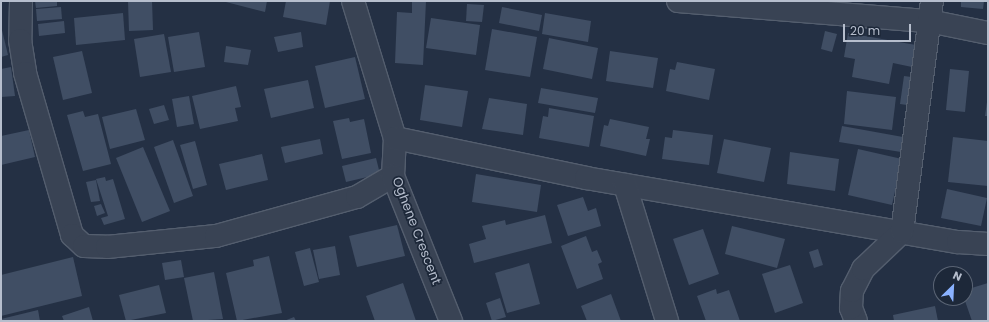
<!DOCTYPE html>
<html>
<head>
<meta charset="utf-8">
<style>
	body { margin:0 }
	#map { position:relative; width:989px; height:322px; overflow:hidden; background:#243044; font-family:Poppins,sans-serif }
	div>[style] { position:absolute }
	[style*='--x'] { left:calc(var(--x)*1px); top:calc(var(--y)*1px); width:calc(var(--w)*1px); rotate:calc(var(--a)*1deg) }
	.building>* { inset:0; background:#404e64 }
	.roads { filter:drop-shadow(1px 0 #545e6e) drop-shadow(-1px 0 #545e6e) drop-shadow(0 1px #545e6e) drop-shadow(0 -1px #545e6e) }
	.minor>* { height:22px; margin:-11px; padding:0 11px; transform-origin:11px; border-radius:11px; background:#394354 }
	span { translate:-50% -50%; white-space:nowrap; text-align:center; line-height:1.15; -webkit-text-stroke:3.5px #1d2839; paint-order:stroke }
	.street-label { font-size:13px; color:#b6becd }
	.frame { position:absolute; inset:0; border:2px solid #b6becd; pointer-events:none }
	.north { position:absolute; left:933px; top:266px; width:40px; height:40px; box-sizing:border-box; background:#1d2839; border:1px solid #5a6474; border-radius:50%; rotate:24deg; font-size:11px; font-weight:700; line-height:16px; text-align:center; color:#b6becd }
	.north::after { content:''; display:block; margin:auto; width:14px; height:18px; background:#8ab2ff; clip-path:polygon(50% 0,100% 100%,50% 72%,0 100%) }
	.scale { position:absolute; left:843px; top:24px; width:68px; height:18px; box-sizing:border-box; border:2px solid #b6becd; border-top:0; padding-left:5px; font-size:12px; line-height:14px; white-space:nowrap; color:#b6becd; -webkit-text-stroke:3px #1d2839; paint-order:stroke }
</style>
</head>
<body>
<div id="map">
	<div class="building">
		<i style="clip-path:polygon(35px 1px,57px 1px,57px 6px,36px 8px)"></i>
		<i style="clip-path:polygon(128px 1px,152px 1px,153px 30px,129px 31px)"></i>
		<i style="clip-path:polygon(222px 1px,267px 1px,265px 12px)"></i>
		<i style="clip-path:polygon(286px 1px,330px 1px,326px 25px,283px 17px)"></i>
		<i style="clip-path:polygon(412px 1px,426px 1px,423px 65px,395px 63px,397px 12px,412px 13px)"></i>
		<i style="clip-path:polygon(961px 1px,984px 1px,983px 9px,961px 7px)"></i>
		<i style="clip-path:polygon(467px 4px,484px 5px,482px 22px,466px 21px)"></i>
		<i style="clip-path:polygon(61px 7px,62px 19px,37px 21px,36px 9px)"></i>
		<i style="clip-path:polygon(502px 7px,542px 15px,539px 31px,499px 23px)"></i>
		<i style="clip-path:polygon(123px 13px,125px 40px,76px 45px,74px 18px)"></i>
		<i style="clip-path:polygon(545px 13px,591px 21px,588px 42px,542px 34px)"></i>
		<i style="clip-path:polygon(431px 18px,480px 25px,476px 55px,426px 48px)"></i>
		<i style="clip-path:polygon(64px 21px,65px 33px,39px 36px,38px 24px)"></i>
		<i style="clip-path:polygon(1px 26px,8px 55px,1px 57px)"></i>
		<i style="clip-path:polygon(492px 29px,537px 37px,530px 77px,485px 70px)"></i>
		<i style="clip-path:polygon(825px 31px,837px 34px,832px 52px,821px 49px)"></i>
		<i style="clip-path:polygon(199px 32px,205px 67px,174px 72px,168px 37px)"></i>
		<i style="clip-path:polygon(301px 32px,303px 47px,278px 52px,274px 37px)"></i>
		<i style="clip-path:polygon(848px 33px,916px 45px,912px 67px,893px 63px,889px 84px,852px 77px,855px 59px,844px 57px)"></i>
		<i style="clip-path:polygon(164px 34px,171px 72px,140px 77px,134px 39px)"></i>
		<i style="clip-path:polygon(549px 38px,598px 48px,592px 79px,543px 69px)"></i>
		<i style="clip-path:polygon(226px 46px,251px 50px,248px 65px,224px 62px)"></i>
		<i style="clip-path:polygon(82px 51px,92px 93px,63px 100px,53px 57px)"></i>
		<i style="clip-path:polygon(610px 51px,658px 58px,653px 88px,606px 81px)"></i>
		<i style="clip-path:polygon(355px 57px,365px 99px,325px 108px,315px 66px)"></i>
		<i style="clip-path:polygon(677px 62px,715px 69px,709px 100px,666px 91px,670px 69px,675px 70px)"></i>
		<i style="clip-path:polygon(11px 67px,15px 96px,1px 97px,1px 69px)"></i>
		<i style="clip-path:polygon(950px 69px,969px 71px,965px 112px,946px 110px)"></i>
		<i style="clip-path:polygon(904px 76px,919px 78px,914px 106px,900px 104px)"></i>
		<i style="clip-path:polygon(308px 80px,314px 108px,271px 118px,264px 89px)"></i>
		<i style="clip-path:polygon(425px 85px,468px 91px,462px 127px,420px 120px)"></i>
		<i style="clip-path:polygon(236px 86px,241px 107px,235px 108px,238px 121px,200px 129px,192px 96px)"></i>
		<i style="clip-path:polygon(541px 88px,598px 98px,595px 113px,538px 103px)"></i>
		<i style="clip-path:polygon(847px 91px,896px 97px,892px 130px,844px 124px)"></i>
		<i style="clip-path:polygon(189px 96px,194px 124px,177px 127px,172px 99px)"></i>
		<i style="clip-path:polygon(489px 98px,527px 104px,523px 135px,482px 129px)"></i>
		<i style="clip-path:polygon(987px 102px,988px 102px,988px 116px,985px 116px)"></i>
		<i style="clip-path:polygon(164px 105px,169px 120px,154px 124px,149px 109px)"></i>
		<i style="clip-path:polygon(549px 108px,594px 116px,589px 147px,539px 138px,543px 116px,548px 117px)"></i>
		<i style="clip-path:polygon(136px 109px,145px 140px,110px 149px,102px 117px)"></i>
		<i style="clip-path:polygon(83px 111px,85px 117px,98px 114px,111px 164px,83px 171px,67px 115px)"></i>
		<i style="clip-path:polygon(349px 118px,350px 122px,364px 119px,371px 153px,342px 159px,333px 121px)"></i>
		<i style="clip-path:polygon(610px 119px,649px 127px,646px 139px,650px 139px,646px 156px,600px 146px,604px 125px,608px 126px)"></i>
		<i style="clip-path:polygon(842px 126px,903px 137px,901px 152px,839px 142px)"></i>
		<i style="clip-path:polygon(29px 130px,35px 157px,1px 165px,1px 136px)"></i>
		<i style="clip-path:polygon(673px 130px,713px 135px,709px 165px,662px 159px,665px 137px,672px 138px)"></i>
		<i style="clip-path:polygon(953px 137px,988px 141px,988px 186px,948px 182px)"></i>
		<i style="clip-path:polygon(320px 139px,323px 154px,285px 163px,281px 147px)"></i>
		<i style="clip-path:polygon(724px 139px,771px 148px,764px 182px,717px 173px)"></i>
		<i style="clip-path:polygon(173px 140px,193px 196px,174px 203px,154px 147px)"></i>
		<i style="clip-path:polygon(195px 141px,207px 185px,193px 189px,180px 145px)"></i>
		<i style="clip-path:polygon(143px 147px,170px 211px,142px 222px,116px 158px)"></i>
		<i style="clip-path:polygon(858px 149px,902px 159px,892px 205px,848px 195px)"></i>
		<i style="clip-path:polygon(790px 152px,839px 159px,835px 191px,787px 184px)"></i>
		<i style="clip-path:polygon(262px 154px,268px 180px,226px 190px,219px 164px)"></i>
		<i style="clip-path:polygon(376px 158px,380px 174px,346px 182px,342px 166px)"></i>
		<i style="clip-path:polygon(476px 174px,541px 185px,537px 212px,472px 202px)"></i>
		<i style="clip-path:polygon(105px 177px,106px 181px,113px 179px,125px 219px,104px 225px,101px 218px,108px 216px,96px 179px)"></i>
		<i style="clip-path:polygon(96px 180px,100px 201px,91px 202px,86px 182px)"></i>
		<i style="clip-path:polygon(947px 189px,987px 198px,981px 226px,941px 218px)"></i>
		<i style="clip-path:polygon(583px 197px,588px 211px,596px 208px,601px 226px,568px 236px,557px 205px)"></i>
		<i style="clip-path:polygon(101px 204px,105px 213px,97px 216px,94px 206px)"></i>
		<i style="clip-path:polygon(545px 215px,552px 243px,474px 263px,469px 244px,486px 239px,482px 226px,505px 220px,506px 225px)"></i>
		<i style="clip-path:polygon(397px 225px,405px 256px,357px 267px,349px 236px)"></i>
		<i style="clip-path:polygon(732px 226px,785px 239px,777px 268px,725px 254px)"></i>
		<i style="clip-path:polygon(703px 229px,719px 274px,689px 285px,673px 239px)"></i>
		<i style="clip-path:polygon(586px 236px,592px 252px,597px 250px,602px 262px,598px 264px,603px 279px,577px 289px,561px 246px)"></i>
		<i style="clip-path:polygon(335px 246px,340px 275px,319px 279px,313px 250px)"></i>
		<i style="clip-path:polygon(310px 248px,319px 282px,304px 286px,295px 252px)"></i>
		<i style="clip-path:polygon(818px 249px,823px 265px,814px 268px,809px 252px)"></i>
		<i style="clip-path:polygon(269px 256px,282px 313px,237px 321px,226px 273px,254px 266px,253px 260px)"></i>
		<i style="clip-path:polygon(73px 257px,82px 296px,1px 316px,1px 275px)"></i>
		<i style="clip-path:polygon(181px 260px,184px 277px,165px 280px,162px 263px)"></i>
		<i style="clip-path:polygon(529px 263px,540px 304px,507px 313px,495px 273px)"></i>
		<i style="clip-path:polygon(790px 265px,803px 303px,775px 313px,762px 274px)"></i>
		<i style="clip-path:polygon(214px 272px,223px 319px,193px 321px,184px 278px)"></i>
		<i style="clip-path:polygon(403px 283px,416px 321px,375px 321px,366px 296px)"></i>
		<i style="clip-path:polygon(988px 283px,988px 320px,972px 321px,964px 298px,965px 290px)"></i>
		<i style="clip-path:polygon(159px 285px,166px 313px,126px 321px,119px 295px)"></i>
		<i style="clip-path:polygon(716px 289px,717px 294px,729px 290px,740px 321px,706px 321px,697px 296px)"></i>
		<i style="clip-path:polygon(611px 294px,621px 321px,587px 321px,581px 306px)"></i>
		<i style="clip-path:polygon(500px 298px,506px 317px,492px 321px,486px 303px)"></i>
		<i style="clip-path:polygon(935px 306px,938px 321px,894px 321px,893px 315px)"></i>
		<i style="clip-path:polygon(89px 307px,93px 321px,64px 321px,62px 316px)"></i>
		<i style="clip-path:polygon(38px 310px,40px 321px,1px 321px,1px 319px)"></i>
		<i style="clip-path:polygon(294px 317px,296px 321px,284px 321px)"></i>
	</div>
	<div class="roads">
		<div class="minor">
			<i style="--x:21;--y:1;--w:39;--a:91"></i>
			<i style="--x:20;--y:40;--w:33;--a:81"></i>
			<i style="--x:25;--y:73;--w:169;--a:73.8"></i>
			<i style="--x:72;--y:235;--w:16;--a:43"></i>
			<i style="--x:84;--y:246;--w:23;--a:2"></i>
			<i style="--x:107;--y:247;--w:110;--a:-5.8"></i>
			<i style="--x:216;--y:236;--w:146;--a:-15.5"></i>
			<i style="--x:357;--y:197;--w:42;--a:-30.3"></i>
			<i style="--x:353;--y:1;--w:143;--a:73"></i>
			<i style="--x:395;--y:138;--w:38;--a:93"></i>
			<i style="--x:393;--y:176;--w:156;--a:68.2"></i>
			<i style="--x:678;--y:1;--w:252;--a:4.6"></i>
			<i style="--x:929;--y:21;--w:60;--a:11.5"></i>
			<i style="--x:395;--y:138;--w:195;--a:11.8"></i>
			<i style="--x:586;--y:178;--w:377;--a:9.8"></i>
			<i style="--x:958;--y:242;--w:30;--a:4"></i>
			<i style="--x:625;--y:185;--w:142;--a:72.8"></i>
			<i style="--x:856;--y:321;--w:14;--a:-111"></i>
			<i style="--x:851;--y:308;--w:17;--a:-87"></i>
			<i style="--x:852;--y:291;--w:25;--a:-63"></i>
			<i style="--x:863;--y:269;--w:54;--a:-43.5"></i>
			<i style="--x:902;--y:232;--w:233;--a:-82.6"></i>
		</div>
	</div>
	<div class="street-label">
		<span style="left:416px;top:231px;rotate:69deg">Oghene Crescent</span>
	</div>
	<div class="frame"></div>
	<div class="north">N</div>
	<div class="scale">20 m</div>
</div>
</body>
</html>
